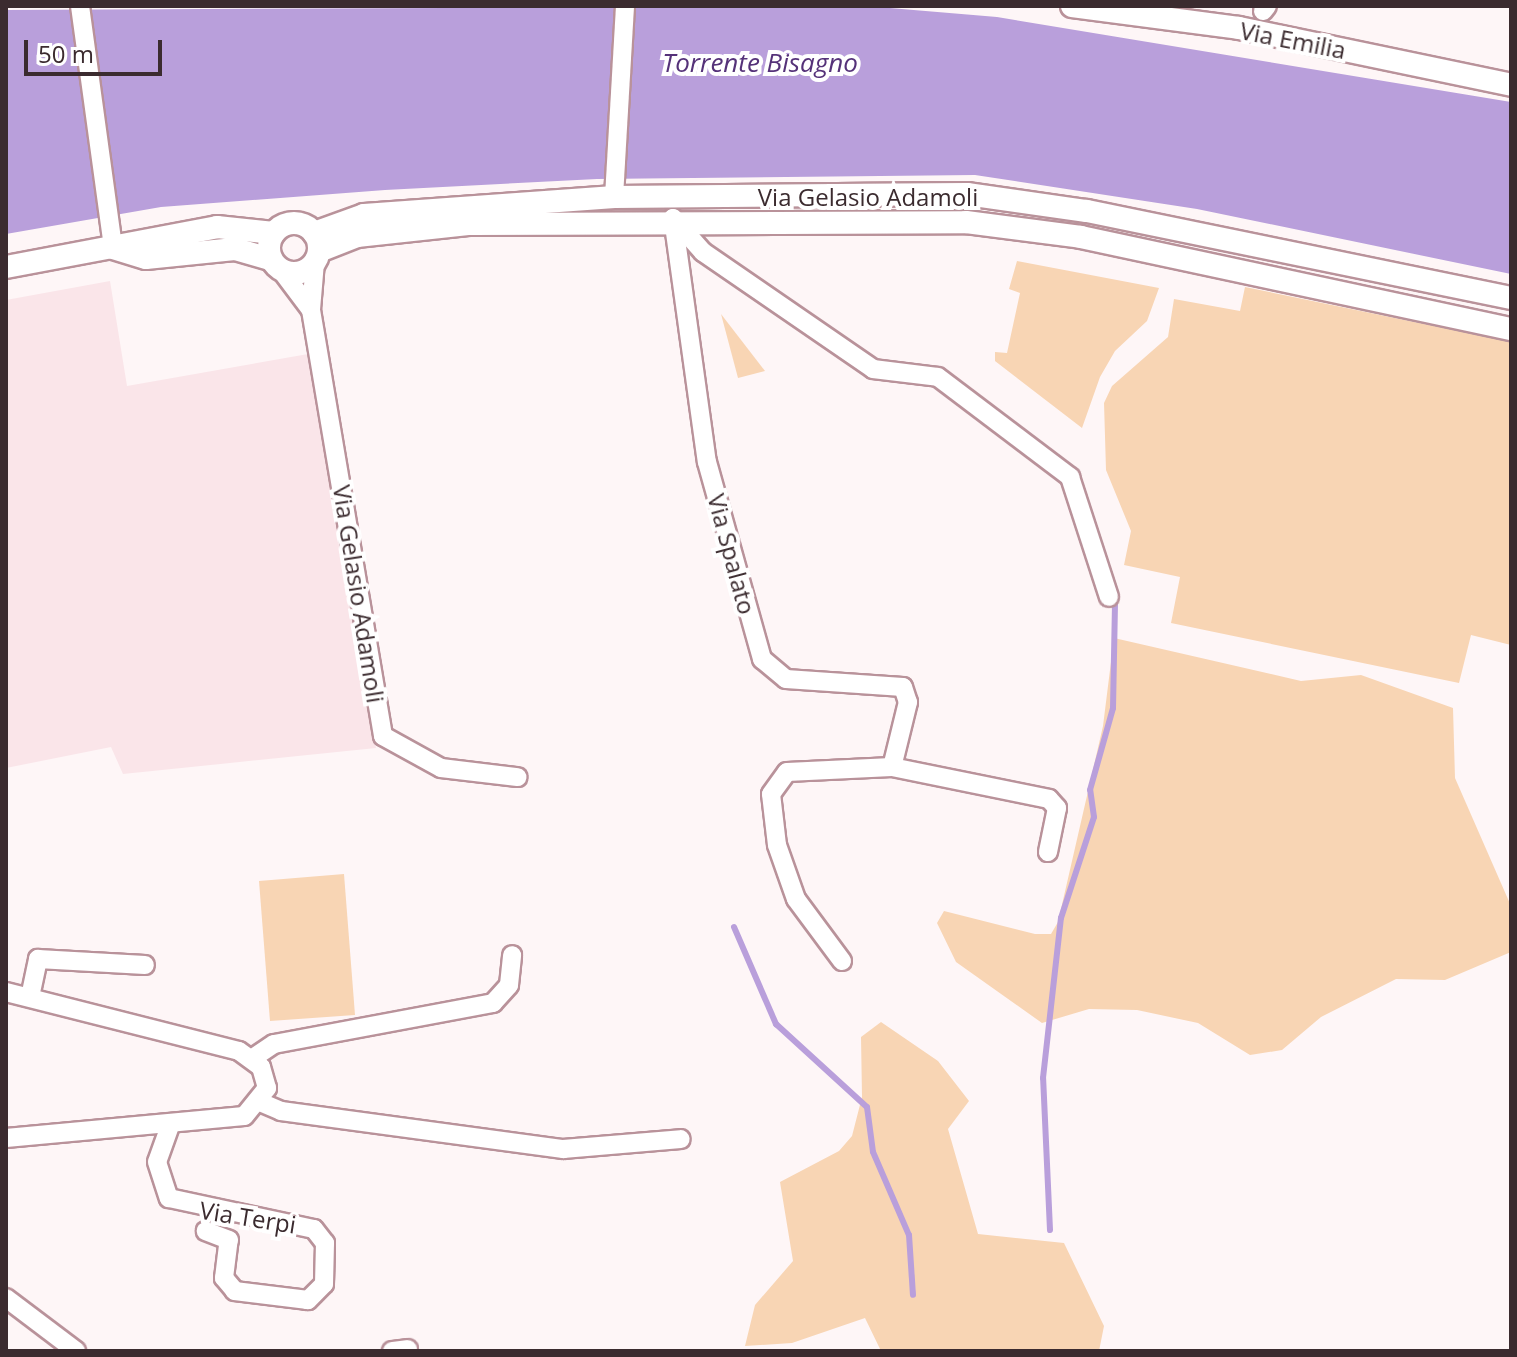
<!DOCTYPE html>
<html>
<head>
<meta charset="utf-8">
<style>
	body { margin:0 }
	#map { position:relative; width:1517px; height:1357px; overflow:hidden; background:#fef6f7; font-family:"Open Sans",sans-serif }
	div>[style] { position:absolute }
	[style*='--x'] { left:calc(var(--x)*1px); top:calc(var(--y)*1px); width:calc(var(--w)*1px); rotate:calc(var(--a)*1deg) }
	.built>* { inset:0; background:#fae5e9 }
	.green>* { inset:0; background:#f8d5b4 }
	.water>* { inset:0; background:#b99fdb }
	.stream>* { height:6px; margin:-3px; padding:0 3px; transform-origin:3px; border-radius:3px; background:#b99fdb }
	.roads { filter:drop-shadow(2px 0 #b9929a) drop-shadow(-2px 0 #b9929a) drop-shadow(0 2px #b9929a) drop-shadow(0 -2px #b9929a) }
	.minor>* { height:18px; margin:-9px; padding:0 9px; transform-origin:9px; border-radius:9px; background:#fff }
	.major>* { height:22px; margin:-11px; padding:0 11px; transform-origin:11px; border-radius:11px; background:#fff }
	.major>.ring { margin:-11px; padding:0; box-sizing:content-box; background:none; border:22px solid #fff; border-radius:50% }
	span { translate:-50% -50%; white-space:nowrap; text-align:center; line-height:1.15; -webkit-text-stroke:8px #fff; paint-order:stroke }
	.street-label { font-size:24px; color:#3b2b2f }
	.water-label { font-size:26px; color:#553279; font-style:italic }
	.frame { position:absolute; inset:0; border:8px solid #3b2b2f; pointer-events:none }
	.scale { position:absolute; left:24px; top:40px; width:138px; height:36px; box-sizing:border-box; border:4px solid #3b2b2f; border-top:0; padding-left:10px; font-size:24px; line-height:28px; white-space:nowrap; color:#3b2b2f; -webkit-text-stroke:6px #fff; paint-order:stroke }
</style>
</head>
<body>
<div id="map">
	<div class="built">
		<i style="clip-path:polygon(110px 281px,127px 386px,308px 354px,376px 748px,123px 774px,111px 747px,6px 768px,6px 300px)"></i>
	</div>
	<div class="green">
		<i style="clip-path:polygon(1017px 261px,1159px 288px,1147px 321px,1115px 351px,1100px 377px,1082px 428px,995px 361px,995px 352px,1007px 353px,1020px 293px,1009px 289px)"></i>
		<i style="clip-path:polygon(1245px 287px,1511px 342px,1511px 645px,1471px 635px,1459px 683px,1171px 623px,1180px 577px,1124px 565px,1131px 531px,1106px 470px,1104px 403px,1112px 386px,1168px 337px,1174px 299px,1240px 311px)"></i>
		<i style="clip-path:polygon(721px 314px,765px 371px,738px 378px)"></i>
		<i style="clip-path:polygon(1114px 638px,1301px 681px,1361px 675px,1453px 708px,1455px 778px,1511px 906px,1511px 952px,1445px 980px,1396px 979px,1321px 1017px,1282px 1050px,1250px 1055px,1198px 1023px,1137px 1010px,1089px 1009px,1042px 1023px,956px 962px,937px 923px,944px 911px,1035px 934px,1051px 934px,1058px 922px,1103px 726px)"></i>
		<i style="clip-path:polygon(344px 874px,355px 1015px,270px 1021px,259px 881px)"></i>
		<i style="clip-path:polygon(881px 1022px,938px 1061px,969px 1101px,948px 1129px,978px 1234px,1064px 1243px,1104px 1326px,1099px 1351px,881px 1351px,865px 1318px,792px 1343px,745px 1346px,755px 1305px,793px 1261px,780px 1182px,839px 1151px,852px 1136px,862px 1097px,861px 1037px)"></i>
	</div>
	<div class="water">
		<i style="clip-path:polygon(866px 6px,997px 17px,1511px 102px,1511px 274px,1197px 209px,975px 175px,597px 179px,385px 190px,161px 207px,6px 234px,6px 10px)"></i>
	</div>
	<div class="stream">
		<i style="--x:734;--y:927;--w:106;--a:66.6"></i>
		<i style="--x:776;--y:1024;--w:123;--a:42.4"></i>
		<i style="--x:867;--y:1107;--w:45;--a:82.4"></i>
		<i style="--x:873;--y:1152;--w:90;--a:66.6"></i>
		<i style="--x:909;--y:1235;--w:60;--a:86.2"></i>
		<i style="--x:1050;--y:1230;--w:152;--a:-92.6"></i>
		<i style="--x:1043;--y:1078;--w:161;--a:-83.6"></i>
		<i style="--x:1061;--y:918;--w:106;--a:-71.9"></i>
		<i style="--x:1094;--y:817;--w:27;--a:-98"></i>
		<i style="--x:1090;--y:790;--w:85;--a:-74.3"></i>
		<i style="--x:1113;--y:708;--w:109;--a:-88.9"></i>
	</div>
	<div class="roads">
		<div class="minor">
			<i style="--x:80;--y:6;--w:244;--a:82.2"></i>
			<i style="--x:1263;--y:11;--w:6;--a:-51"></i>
			<i style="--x:614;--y:197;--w:191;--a:-86.7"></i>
			<i style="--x:673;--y:218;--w:246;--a:82.1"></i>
			<i style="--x:707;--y:462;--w:205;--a:74.4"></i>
			<i style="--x:762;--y:659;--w:31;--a:40"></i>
			<i style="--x:786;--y:679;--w:117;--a:3.9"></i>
			<i style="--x:903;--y:687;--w:16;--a:72"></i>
			<i style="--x:908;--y:702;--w:67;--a:103.8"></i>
			<i style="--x:673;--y:218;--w:45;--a:48.6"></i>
			<i style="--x:703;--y:252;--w:206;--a:34.5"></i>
			<i style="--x:873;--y:369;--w:65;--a:7"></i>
			<i style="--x:938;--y:377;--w:166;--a:37.1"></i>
			<i style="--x:1070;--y:477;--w:126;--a:72"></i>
			<i style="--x:315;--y:262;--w:48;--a:94.8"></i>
			<i style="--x:311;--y:310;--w:432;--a:80.4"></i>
			<i style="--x:383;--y:736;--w:66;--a:28.9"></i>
			<i style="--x:441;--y:768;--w:77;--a:6.8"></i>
			<i style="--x:281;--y:270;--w:50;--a:53.1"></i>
			<i style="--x:842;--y:961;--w:77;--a:-126.6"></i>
			<i style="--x:796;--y:899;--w:57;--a:-109.4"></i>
			<i style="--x:777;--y:845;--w:51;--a:-96.7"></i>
			<i style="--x:771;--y:794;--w:27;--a:-54"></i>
			<i style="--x:787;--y:772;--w:105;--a:-2.7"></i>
			<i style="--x:892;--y:767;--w:160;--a:11.5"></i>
			<i style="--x:1049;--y:799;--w:12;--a:48"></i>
			<i style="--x:1057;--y:808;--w:45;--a:101.6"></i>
			<i style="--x:6;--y:992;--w:240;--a:14.2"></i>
			<i style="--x:239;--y:1051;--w:27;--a:36"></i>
			<i style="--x:261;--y:1067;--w:22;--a:74"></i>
			<i style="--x:267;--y:1088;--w:36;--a:129"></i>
			<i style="--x:244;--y:1116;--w:239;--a:174.7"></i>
			<i style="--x:30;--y:997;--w:39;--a:-78"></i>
			<i style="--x:38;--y:959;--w:107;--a:3.2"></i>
			<i style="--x:253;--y:1058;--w:25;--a:-34"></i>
			<i style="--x:274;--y:1044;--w:223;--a:-10.6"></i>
			<i style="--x:493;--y:1003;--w:24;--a:-48"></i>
			<i style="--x:509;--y:985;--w:30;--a:-84"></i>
			<i style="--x:260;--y:1102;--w:23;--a:23"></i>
			<i style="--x:281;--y:1111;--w:285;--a:7.7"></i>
			<i style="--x:563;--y:1149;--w:118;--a:-4.8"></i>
			<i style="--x:171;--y:1123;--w:41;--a:109.7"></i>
			<i style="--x:157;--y:1162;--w:38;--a:72"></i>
			<i style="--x:169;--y:1198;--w:148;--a:12.1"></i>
			<i style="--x:314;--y:1229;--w:18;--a:52"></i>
			<i style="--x:325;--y:1243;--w:41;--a:91.4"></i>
			<i style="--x:324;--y:1284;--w:23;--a:135"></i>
			<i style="--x:308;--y:1300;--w:74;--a:-173"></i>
			<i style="--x:235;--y:1291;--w:17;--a:-130"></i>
			<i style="--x:224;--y:1278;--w:38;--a:-83"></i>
			<i style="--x:229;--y:1240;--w:25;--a:-159"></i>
			<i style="--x:6;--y:1298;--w:88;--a:37.1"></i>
			<i style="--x:392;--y:1351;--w:16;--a:-7"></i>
		</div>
		<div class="major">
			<i style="--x:1072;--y:6;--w:168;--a:7.5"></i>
			<i style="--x:1239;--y:28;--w:278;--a:11.8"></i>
			<i class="ring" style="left:269px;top:223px;width:28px;height:28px"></i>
			<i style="--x:314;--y:233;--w:53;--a:-19.8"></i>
			<i style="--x:364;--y:215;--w:251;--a:-4.1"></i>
			<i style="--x:614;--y:197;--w:353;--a:-0.5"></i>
			<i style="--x:967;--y:194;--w:121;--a:8.1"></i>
			<i style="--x:1087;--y:211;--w:433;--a:11.6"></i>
			<i style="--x:113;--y:248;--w:34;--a:17"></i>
			<i style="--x:146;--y:258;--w:89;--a:-5.8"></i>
			<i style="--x:235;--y:249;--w:37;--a:16"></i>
			<i style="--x:319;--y:251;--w:41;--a:-21.5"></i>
			<i style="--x:357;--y:236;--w:114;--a:-6.1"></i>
			<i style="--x:470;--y:224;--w:496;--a:-0.2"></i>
			<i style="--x:966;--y:222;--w:116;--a:7.4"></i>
			<i style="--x:1081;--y:237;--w:440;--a:12.1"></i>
			<i style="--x:6;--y:267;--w:215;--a:-10.7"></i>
			<i style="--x:217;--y:227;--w:57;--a:6"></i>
		</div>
	</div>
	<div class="street-label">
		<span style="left:1293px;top:40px;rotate:11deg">Via Emilia</span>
		<span style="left:868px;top:197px">Via Gelasio Adamoli</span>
		<span style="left:732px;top:554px;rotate:75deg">Via Spalato</span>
		<span style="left:359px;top:594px;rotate:81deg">Via Gelasio Adamoli</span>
		<span style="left:248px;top:1217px;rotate:9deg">Via Terpi</span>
	</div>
	<div class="water-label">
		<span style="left:760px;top:63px">Torrente Bisagno</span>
	</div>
	<div class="frame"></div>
	<div class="scale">50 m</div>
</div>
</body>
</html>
